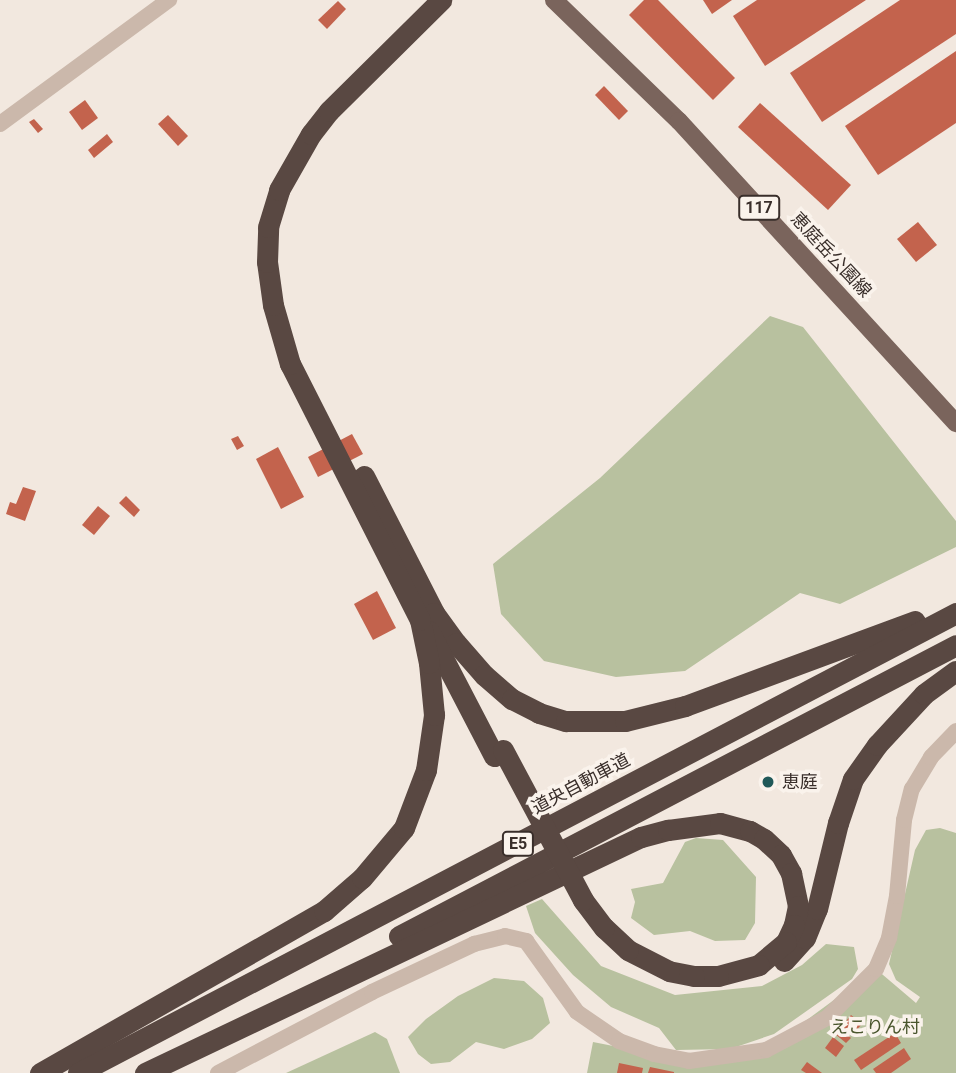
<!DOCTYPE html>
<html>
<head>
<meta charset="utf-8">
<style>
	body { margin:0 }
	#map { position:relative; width:956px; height:1073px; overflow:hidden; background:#f2e8df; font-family:Roboto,"Noto Sans JP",sans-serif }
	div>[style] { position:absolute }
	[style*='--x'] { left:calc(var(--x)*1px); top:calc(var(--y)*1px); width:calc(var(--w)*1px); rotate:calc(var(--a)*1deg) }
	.green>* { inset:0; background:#b8c19f }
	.building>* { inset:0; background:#c3634d }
	.street>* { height:16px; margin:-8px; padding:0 8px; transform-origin:8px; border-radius:8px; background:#cbb8ab }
	.primary>* { height:18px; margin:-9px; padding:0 9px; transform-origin:9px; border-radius:9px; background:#7a645c }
	.highway>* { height:21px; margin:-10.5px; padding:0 10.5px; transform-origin:10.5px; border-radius:10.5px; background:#594842 }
	.highway-bridge>* { height:21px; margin:-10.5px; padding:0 10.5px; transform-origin:10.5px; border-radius:10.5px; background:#594842 }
	.dots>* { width:19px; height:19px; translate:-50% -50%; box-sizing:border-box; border:4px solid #faf3ec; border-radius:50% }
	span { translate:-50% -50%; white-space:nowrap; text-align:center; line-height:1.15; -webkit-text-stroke:7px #faf3ec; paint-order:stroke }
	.shield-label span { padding:2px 5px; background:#faf3ec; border:2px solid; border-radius:5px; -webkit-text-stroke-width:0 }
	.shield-label { font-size:16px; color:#392e2a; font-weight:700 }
	.street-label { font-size:18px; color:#392e2a }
	.poi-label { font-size:18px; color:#392e2a }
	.left { translate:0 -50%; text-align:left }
	.park-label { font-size:18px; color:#4a562e }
</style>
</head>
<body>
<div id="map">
	<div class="green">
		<i style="clip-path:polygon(770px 316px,803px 327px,956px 521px,956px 547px,840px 604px,800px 593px,685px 671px,616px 677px,544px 661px,501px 614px,493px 564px,600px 478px)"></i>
		<i style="clip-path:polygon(940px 828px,956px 833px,956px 1073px,587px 1073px,593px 1042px,689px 1061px,766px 1050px,876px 969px,916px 1003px,920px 997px,896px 980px,889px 964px,915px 850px,926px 830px)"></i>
		<i style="clip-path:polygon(696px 838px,723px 840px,756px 877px,755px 923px,745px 940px,715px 941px,690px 931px,654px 935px,631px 918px,635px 902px,631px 889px,663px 883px,685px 842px)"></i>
		<i style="clip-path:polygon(542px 899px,601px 966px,675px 995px,762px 986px,802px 965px,826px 944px,854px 947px,858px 969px,852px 979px,774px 1034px,730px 1049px,676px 1050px,659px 1028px,611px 1007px,573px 975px,535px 933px,526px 906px)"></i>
		<i style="clip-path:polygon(494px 978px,524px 981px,543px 998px,550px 1023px,532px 1039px,504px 1049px,476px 1042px,450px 1062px,431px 1064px,418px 1054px,408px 1037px,426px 1019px,458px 996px)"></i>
		<i style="clip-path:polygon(375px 1032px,387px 1039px,400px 1073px,286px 1073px)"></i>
	</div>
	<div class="building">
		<i style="clip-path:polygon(644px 0,658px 0,735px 78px,713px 100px,629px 15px)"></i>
		<i style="clip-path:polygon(703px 0,732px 0,712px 14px)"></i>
		<i style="clip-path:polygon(757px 0,866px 0,765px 66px,733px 16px)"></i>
		<i style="clip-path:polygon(900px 0,956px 0,956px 34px,822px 122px,790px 73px)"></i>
		<i style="clip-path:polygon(338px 1px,346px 9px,327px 29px,318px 20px)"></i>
		<i style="clip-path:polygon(956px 51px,956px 123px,878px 175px,845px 126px)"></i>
		<i style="clip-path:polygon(604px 86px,628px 111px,619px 120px,595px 95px)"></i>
		<i style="clip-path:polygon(85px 100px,98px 118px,82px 130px,69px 112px)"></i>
		<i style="clip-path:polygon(760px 103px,851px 185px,828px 210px,738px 127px)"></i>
		<i style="clip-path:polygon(168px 115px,188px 136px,178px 146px,158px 124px)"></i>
		<i style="clip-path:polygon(34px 119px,43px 129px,38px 133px,29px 122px)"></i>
		<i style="clip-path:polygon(107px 134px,113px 142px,94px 158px,88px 150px)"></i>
		<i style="clip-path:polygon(918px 222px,937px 245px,916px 262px,897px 239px)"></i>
		<i style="clip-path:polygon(352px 434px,363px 454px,318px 477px,308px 457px)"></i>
		<i style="clip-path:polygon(238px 436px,244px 446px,237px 450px,231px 439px)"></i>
		<i style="clip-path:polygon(278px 447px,304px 497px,281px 509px,256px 459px)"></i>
		<i style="clip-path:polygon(23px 487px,36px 491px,25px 521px,6px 514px,10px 502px,16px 504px)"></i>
		<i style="clip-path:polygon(126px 496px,140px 510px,134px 517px,119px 503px)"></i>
		<i style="clip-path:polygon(98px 506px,110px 516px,94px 535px,82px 525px)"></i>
		<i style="clip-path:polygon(377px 591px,396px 628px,373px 640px,354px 604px)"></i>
		<i style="clip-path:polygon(851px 1015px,862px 1024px,852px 1035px,842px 1026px)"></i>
		<i style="clip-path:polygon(840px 1028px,851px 1038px,846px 1043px,835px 1034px)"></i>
		<i style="clip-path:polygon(895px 1033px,901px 1043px,861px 1070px,854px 1060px)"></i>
		<i style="clip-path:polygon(833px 1037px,844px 1046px,836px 1057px,825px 1048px)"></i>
		<i style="clip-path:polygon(904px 1048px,911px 1059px,891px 1073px,876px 1073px,873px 1069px)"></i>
		<i style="clip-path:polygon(807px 1062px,822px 1073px,806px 1073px,801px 1070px)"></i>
		<i style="clip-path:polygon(619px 1063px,643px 1068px,642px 1073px,617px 1073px)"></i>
		<i style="clip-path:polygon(650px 1067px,674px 1072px,674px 1073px,648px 1073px)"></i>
	</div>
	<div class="street">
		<i style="--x:0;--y:124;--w:210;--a:-36.3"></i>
		<i style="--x:218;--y:1073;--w:174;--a:-27.7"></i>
		<i style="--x:372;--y:992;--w:113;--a:-25.2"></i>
		<i style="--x:474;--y:944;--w:32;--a:-14"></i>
		<i style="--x:505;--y:936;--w:22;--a:13"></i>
		<i style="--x:526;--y:941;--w:87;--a:54.3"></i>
		<i style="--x:577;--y:1012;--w:51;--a:34.6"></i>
		<i style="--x:619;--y:1041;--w:37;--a:20"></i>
		<i style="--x:654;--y:1054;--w:36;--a:11"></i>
		<i style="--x:689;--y:1061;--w:78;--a:-8.1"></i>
		<i style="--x:766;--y:1050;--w:69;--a:-27.7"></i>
		<i style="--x:827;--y:1018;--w:69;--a:-45"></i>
		<i style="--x:876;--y:969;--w:34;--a:-67"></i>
		<i style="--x:889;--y:938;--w:43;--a:-79.2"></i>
		<i style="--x:897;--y:896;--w:76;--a:-84.7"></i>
		<i style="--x:904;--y:820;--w:32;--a:-76"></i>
		<i style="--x:912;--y:789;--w:37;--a:-59"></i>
		<i style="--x:931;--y:757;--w:36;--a:-46"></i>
	</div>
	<div class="primary">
		<i style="--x:554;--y:0;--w:174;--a:44.1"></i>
		<i style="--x:679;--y:121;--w:410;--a:47.5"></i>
	</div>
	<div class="highway">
		<i style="--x:364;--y:476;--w:154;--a:62.9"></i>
		<i style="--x:434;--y:613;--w:37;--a:54"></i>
		<i style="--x:456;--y:643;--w:43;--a:48.8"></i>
		<i style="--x:484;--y:675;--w:37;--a:41"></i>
		<i style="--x:512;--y:699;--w:30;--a:27"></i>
		<i style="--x:539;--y:713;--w:28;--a:17"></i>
		<i style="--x:566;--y:721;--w:59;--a:0"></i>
		<i style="--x:625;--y:721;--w:62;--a:-14"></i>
		<i style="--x:685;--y:706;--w:245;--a:-20.3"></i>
		<i style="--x:429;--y:631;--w:141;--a:62.5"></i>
		<i style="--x:399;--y:936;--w:628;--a:-27.58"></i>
		<i style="--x:784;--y:961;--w:31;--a:-48"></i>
		<i style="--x:805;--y:938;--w:31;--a:-68"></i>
		<i style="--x:817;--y:909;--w:89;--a:-76.3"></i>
		<i style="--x:838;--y:823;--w:46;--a:-71.2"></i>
		<i style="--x:853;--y:779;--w:42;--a:-54.8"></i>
		<i style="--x:877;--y:745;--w:69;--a:-47.3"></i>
		<i style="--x:924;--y:694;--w:39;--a:-36"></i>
		<i style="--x:40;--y:1073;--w:327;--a:-29.7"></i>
		<i style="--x:324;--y:911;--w:50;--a:-41"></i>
		<i style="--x:362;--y:878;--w:65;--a:-50"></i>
		<i style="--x:404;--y:828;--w:62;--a:-69.2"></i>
		<i style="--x:426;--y:770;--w:56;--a:-81.7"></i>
		<i style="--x:434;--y:715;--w:52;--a:-95.5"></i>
		<i style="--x:429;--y:663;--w:44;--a:-101.8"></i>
		<i style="--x:420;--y:620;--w:287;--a:-116.9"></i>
		<i style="--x:290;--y:364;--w:61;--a:-106.1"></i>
		<i style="--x:273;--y:305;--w:43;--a:-97.9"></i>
		<i style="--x:267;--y:262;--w:35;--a:-88"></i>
		<i style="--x:268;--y:227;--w:39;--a:-73"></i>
		<i style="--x:279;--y:190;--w:64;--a:-60.3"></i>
		<i style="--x:311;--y:134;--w:29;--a:-52"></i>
		<i style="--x:329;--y:111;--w:158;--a:-44.7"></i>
		<i style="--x:78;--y:1073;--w:991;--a:-27.65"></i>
		<i style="--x:145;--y:1073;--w:549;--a:-25.45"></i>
		<i style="--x:641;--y:837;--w:28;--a:-15"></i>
		<i style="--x:668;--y:830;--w:52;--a:-7.7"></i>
		<i style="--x:720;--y:823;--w:31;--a:15"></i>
		<i style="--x:750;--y:831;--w:16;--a:30"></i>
		<i style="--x:764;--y:839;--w:23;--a:43"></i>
		<i style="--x:781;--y:855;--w:21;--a:61"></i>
		<i style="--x:791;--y:873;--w:34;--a:78"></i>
		<i style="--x:798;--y:906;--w:19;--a:102"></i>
		<i style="--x:794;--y:925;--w:19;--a:115"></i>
		<i style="--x:786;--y:942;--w:35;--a:140"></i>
		<i style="--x:759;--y:965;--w:42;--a:165"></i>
		<i style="--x:718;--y:976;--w:24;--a:180"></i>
		<i style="--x:694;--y:976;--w:25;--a:-169"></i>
		<i style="--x:669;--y:971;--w:46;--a:-152.9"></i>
		<i style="--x:628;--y:950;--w:33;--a:-137"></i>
		<i style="--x:604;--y:928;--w:35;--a:-127"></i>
	</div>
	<div class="highway-bridge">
		<i style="--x:503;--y:750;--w:170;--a:61.9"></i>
	</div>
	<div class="dots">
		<i style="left:768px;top:782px;background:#205959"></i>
	</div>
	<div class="shield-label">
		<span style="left:759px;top:208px">117</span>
		<span style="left:518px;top:844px">E5</span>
	</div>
	<div class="street-label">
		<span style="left:831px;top:255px;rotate:47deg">恵庭岳公園線</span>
		<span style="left:581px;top:784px;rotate:-28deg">道央自動車道</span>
	</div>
	<div class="poi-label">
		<span class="left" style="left:782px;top:782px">恵庭</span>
	</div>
	<div class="park-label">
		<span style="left:875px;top:1027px">えこりん村</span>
	</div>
</div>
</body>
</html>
